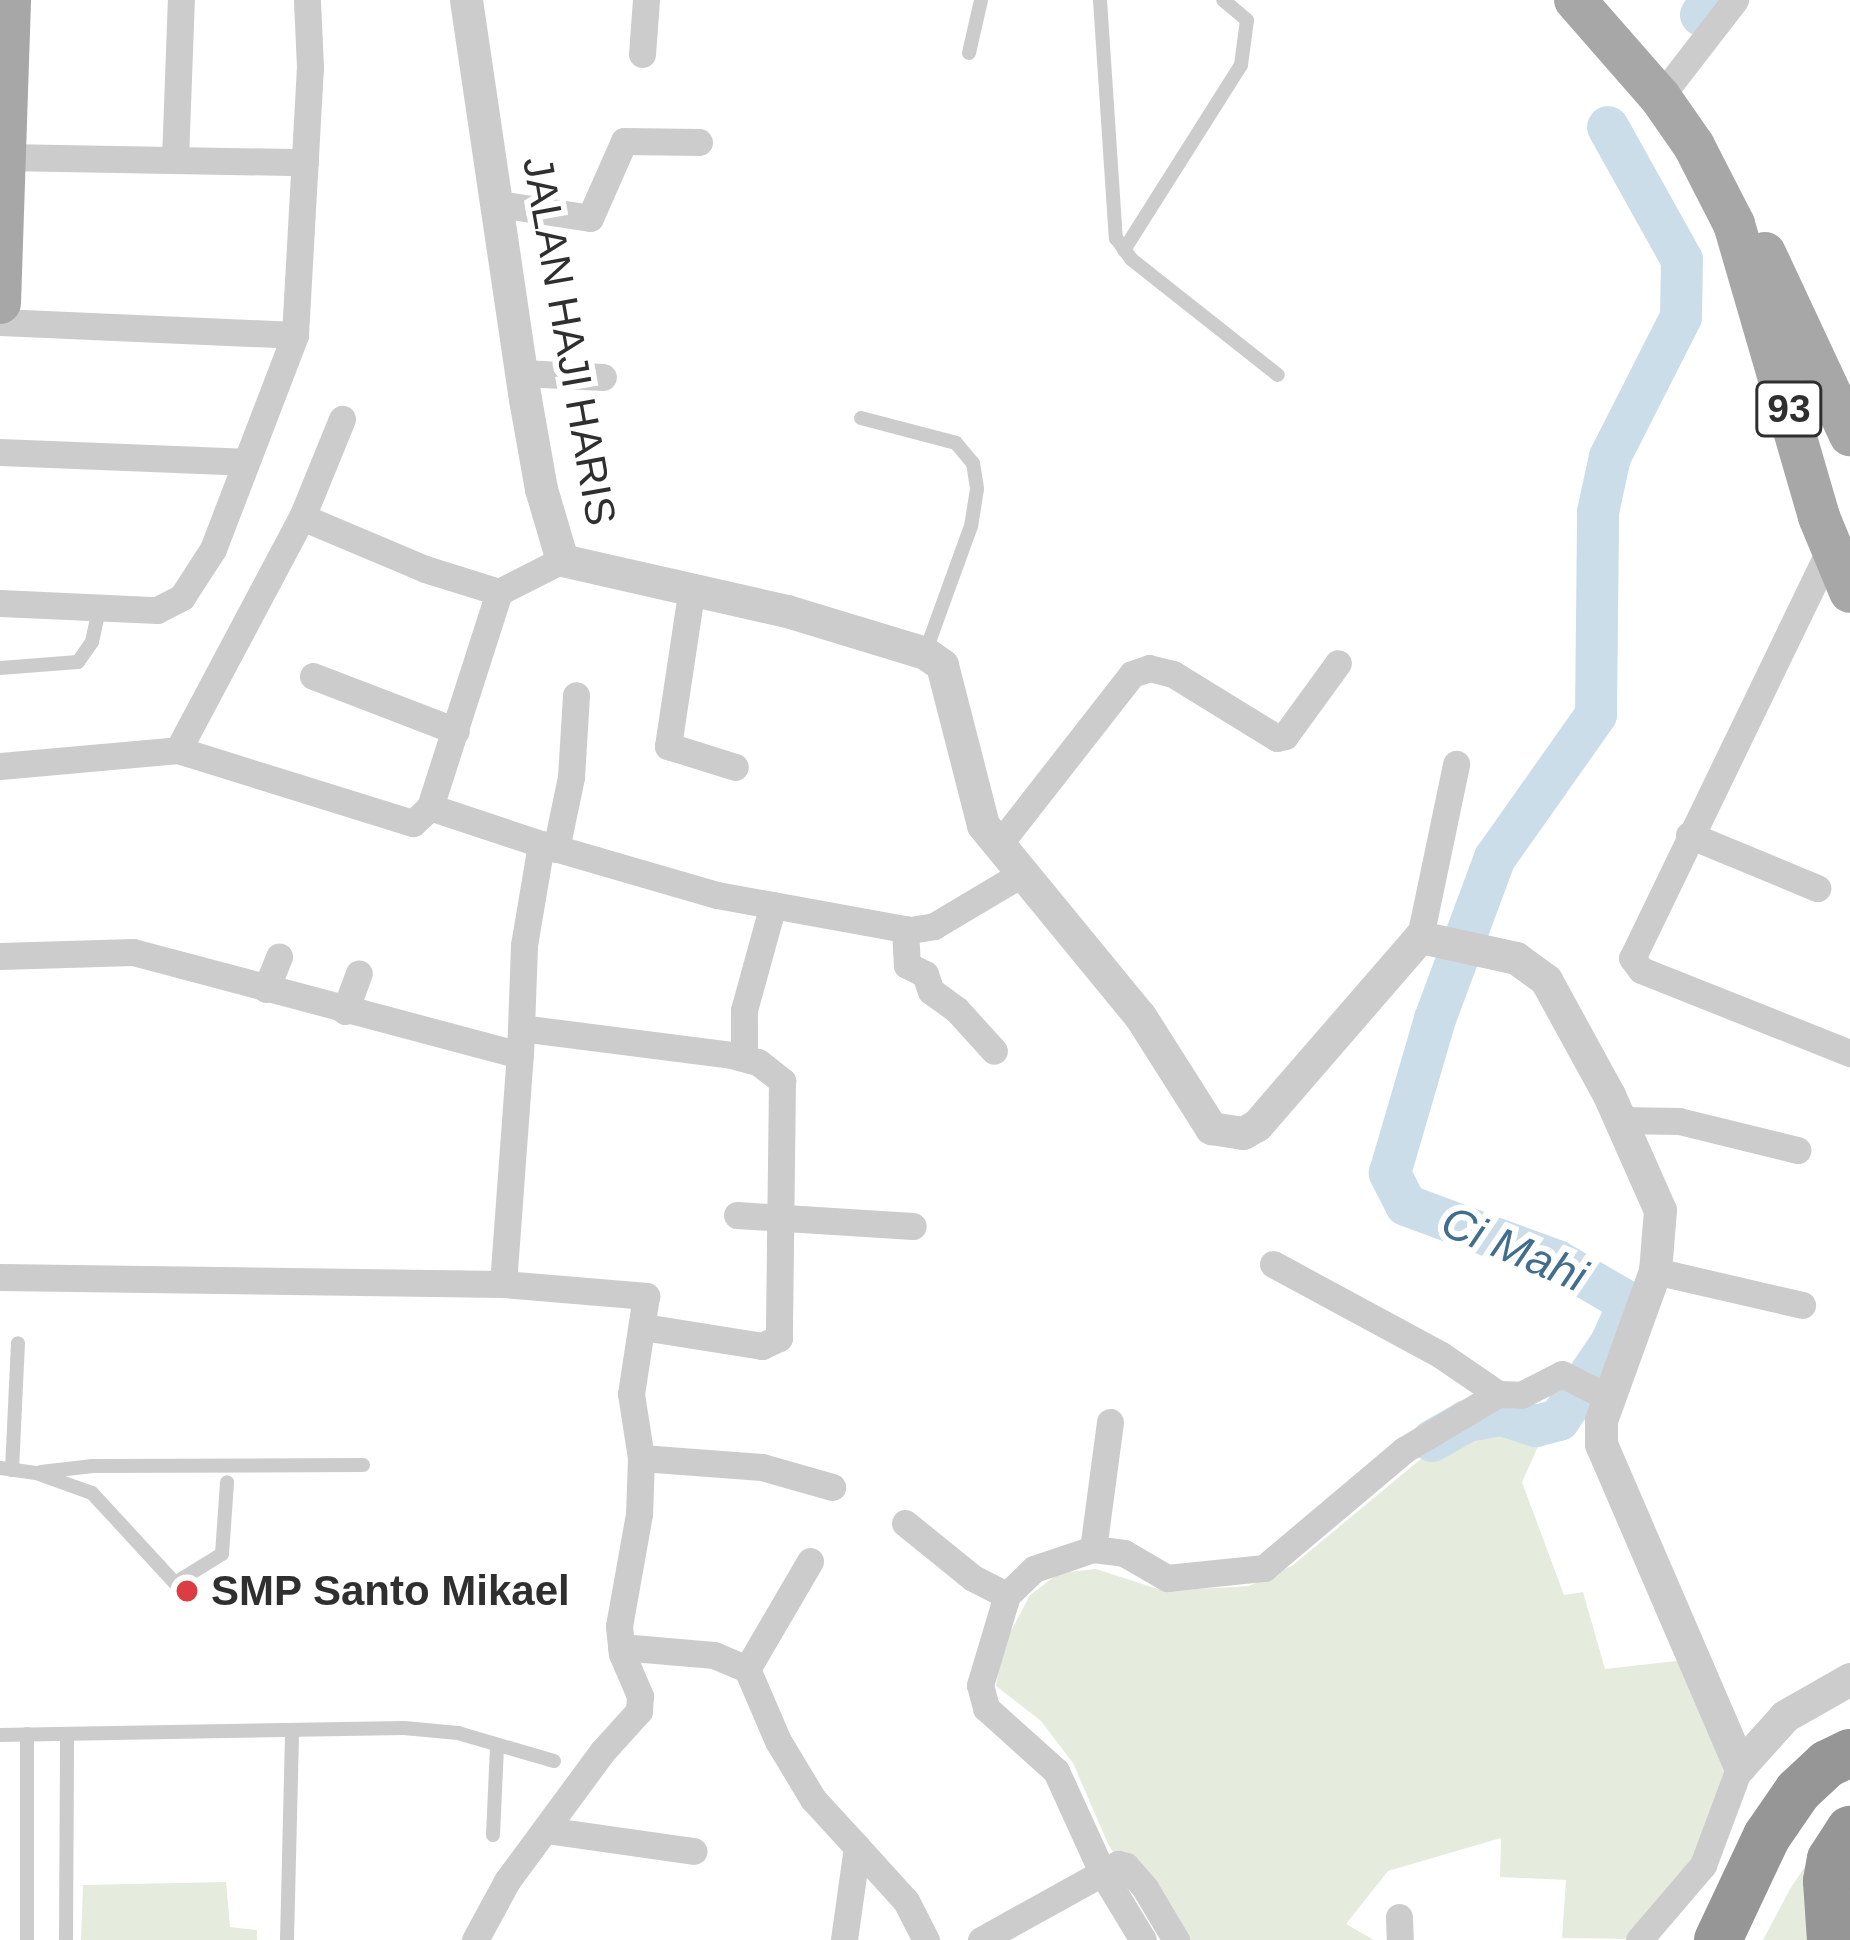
<!DOCTYPE html>
<html>
<head>
<meta charset="utf-8">
<style>
	body { margin:0 }
	#map { position:relative; width:1850px; height:1940px; overflow:hidden; background:#fff; font-family:Arial,sans-serif }
	div>[style] { position:absolute }
	[style*='--x'] { left:calc(var(--x)*1px); top:calc(var(--y)*1px); width:calc(var(--w)*1px); rotate:calc(var(--a)*1deg) }
	.green>* { inset:0; background:#e5ecde }
	.river>* { height:42px; margin:-21px; padding:0 21px; transform-origin:21px; border-radius:21px; background:#ccddea }
	.service>* { height:14px; margin:-7px; padding:0 7px; transform-origin:7px; border-radius:7px; background:#ccc }
	.minor>* { height:27px; margin:-13.5px; padding:0 13.5px; transform-origin:13.5px; border-radius:13.5px; background:#ccc }
	.tertiary>* { height:33px; margin:-16.5px; padding:0 16.5px; transform-origin:16.5px; border-radius:16.5px; background:#ccc }
	.primary>* { height:42px; margin:-21px; padding:0 21px; transform-origin:21px; border-radius:21px; background:#a7a7a7 }
	.motorway>* { height:48px; margin:-24px; padding:0 24px; transform-origin:24px; border-radius:24px; background:#969696 }
	.dots>* { width:33px; height:33px; translate:-50% -50%; box-sizing:border-box; border:6px solid #fff; border-radius:50% }
	span { translate:-50% -50%; white-space:nowrap; text-align:center; line-height:1.15; -webkit-text-stroke:12px #fff; paint-order:stroke }
	.shield-label span { padding:3px 9px; background:#fff; border:3px solid; border-radius:9px; -webkit-text-stroke-width:0 }
	.shield-label { font-size:39px; color:#2f2f2f; font-weight:700 }
	.street-label { font-size:42px; color:#2f2f2f }
	.poi-label { font-size:42px; color:#2f2f2f; font-weight:700 }
	.left { translate:0 -50%; text-align:left }
	.water-label { font-size:45px; color:#426d8d; font-style:italic }
</style>
</head>
<body>
<div id="map">
	<div class="green">
		<i style="clip-path:polygon(1515px 1424px,1541px 1440px,1522px 1482px,1564px 1595px,1583px 1592px,1605px 1669px,1685px 1660px,1734px 1764px,1719px 1823px,1634px 1939px,1562px 1938px,1566px 1880px,1500px 1877px,1501px 1838px,1388px 1871px,1346px 1924px,1374px 1940px,1169px 1940px,1108px 1844px,1073px 1763px,1041px 1721px,996px 1686px,1002px 1648px,1030px 1595px,1059px 1573px,1096px 1569px,1164px 1591px,1249px 1586px,1293px 1565px,1434px 1448px,1492px 1426px)"></i>
		<i style="clip-path:polygon(1817px 1849px,1816px 1940px,1763px 1940px,1790px 1889px)"></i>
		<i style="clip-path:polygon(226px 1882px,230px 1927px,257px 1930px,257px 1940px,81px 1940px,83px 1885px)"></i>
	</div>
	<div class="river">
		<i style="--x:1701;--y:15;--w:18;--a:-56"></i>
		<i style="--x:1432;--y:1441;--w:40;--a:-29.7"></i>
		<i style="--x:1467;--y:1421;--w:36;--a:-10"></i>
		<i style="--x:1502;--y:1415;--w:36;--a:18"></i>
		<i style="--x:1536;--y:1426;--w:24;--a:-15"></i>
		<i style="--x:1559;--y:1420;--w:93;--a:-56"></i>
		<i style="--x:1611;--y:1343;--w:44;--a:-65.8"></i>
		<i style="--x:1629;--y:1303;--w:83;--a:-149.7"></i>
		<i style="--x:1557;--y:1261;--w:161;--a:-159.7"></i>
		<i style="--x:1406;--y:1205;--w:36;--a:-117"></i>
		<i style="--x:1390;--y:1173;--w:160;--a:-73.7"></i>
		<i style="--x:1435;--y:1019;--w:172;--a:-69.6"></i>
		<i style="--x:1495;--y:858;--w:175;--a:-54.8"></i>
		<i style="--x:1596;--y:715;--w:203;--a:-89.4"></i>
		<i style="--x:1598;--y:512;--w:56;--a:-77.7"></i>
		<i style="--x:1610;--y:457;--w:157;--a:-63.1"></i>
		<i style="--x:1681;--y:317;--w:57;--a:-89"></i>
		<i style="--x:1682;--y:260;--w:152;--a:-119.1"></i>
	</div>
	<div class="service">
		<i style="--x:1100;--y:0;--w:239;--a:86.2"></i>
		<i style="--x:1116;--y:238;--w:26;--a:54"></i>
		<i style="--x:1131;--y:259;--w:187;--a:38.3"></i>
		<i style="--x:969;--y:53;--w:54;--a:-77.2"></i>
		<i style="--x:1124;--y:250;--w:219;--a:-57.7"></i>
		<i style="--x:1241;--y:65;--w:45;--a:-82.4"></i>
		<i style="--x:1247;--y:20;--w:31;--a:-140"></i>
		<i style="--x:861;--y:418;--w:98;--a:14.7"></i>
		<i style="--x:956;--y:443;--w:26;--a:50"></i>
		<i style="--x:973;--y:463;--w:26;--a:81"></i>
		<i style="--x:977;--y:489;--w:37;--a:99"></i>
		<i style="--x:971;--y:526;--w:135;--a:109.9"></i>
		<i style="--x:0;--y:668;--w:78;--a:-4.4"></i>
		<i style="--x:78;--y:662;--w:24;--a:-55"></i>
		<i style="--x:92;--y:642;--w:34;--a:-78"></i>
		<i style="--x:0;--y:1468;--w:36;--a:8"></i>
		<i style="--x:36;--y:1473;--w:59;--a:19.7"></i>
		<i style="--x:92;--y:1493;--w:122;--a:47.3"></i>
		<i style="--x:175;--y:1583;--w:55;--a:-31.7"></i>
		<i style="--x:222;--y:1554;--w:72;--a:-86"></i>
		<i style="--x:12;--y:1470;--w:127;--a:-87.3"></i>
		<i style="--x:41;--y:1472;--w:52;--a:-6.6"></i>
		<i style="--x:93;--y:1466;--w:270;--a:-0.2"></i>
		<i style="--x:0;--y:1735;--w:404;--a:-1"></i>
		<i style="--x:404;--y:1728;--w:54;--a:5.3"></i>
		<i style="--x:458;--y:1733;--w:100;--a:16.3"></i>
		<i style="--x:493;--y:1835;--w:88;--a:-87.4"></i>
		<i style="--x:27;--y:1940;--w:206;--a:-90"></i>
		<i style="--x:66;--y:1940;--w:206;--a:-89.7"></i>
		<i style="--x:287;--y:1940;--w:208;--a:-88.6"></i>
	</div>
	<div class="minor">
		<i style="--x:642;--y:54;--w:54;--a:-85.8"></i>
		<i style="--x:1660;--y:97;--w:123;--a:-52.3"></i>
		<i style="--x:4;--y:157;--w:301;--a:1"></i>
		<i style="--x:175;--y:160;--w:160;--a:-87.9"></i>
		<i style="--x:499;--y:204;--w:92;--a:8.7"></i>
		<i style="--x:590;--y:218;--w:84;--a:-66.2"></i>
		<i style="--x:624;--y:141;--w:75;--a:0.8"></i>
		<i style="--x:0;--y:322;--w:295;--a:2.5"></i>
		<i style="--x:522;--y:373;--w:81;--a:2.8"></i>
		<i style="--x:0;--y:452;--w:244;--a:2.3"></i>
		<i style="--x:302;--y:517;--w:134;--a:22.9"></i>
		<i style="--x:425;--y:569;--w:77;--a:17.3"></i>
		<i style="--x:1830;--y:549;--w:454;--a:115.8"></i>
		<i style="--x:1632;--y:958;--w:15;--a:53"></i>
		<i style="--x:1641;--y:970;--w:225;--a:21.7"></i>
		<i style="--x:692;--y:587;--w:161;--a:98.6"></i>
		<i style="--x:668;--y:746;--w:70;--a:17.4"></i>
		<i style="--x:0;--y:603;--w:157;--a:2.6"></i>
		<i style="--x:157;--y:610;--w:28;--a:-27"></i>
		<i style="--x:182;--y:597;--w:57;--a:-57.1"></i>
		<i style="--x:213;--y:549;--w:229;--a:-69"></i>
		<i style="--x:295;--y:335;--w:268;--a:-86.8"></i>
		<i style="--x:310;--y:67;--w:67;--a:-92.6"></i>
		<i style="--x:313;--y:676;--w:153;--a:21"></i>
		<i style="--x:178;--y:750;--w:264;--a:-62"></i>
		<i style="--x:302;--y:517;--w:106;--a:-67.8"></i>
		<i style="--x:0;--y:766;--w:179;--a:-5.1"></i>
		<i style="--x:178;--y:750;--w:246;--a:17.3"></i>
		<i style="--x:413;--y:823;--w:23;--a:-43"></i>
		<i style="--x:430;--y:807;--w:226;--a:-72.2"></i>
		<i style="--x:499;--y:592;--w:71;--a:-26.9"></i>
		<i style="--x:1689;--y:835;--w:139;--a:22.5"></i>
		<i style="--x:1000;--y:843;--w:214;--a:-52"></i>
		<i style="--x:1132;--y:674;--w:18;--a:-19"></i>
		<i style="--x:1149;--y:668;--w:25;--a:14"></i>
		<i style="--x:1173;--y:674;--w:122;--a:31.6"></i>
		<i style="--x:1277;--y:738;--w:8;--a:-14"></i>
		<i style="--x:1285;--y:736;--w:90;--a:-54"></i>
		<i style="--x:541;--y:844;--w:183;--a:16.2"></i>
		<i style="--x:717;--y:895;--w:196;--a:10.3"></i>
		<i style="--x:910;--y:930;--w:24;--a:-9"></i>
		<i style="--x:934;--y:926;--w:104;--a:-30.8"></i>
		<i style="--x:556;--y:849;--w:74;--a:-78.2"></i>
		<i style="--x:571;--y:777;--w:82;--a:-86.5"></i>
		<i style="--x:905;--y:929;--w:36;--a:87"></i>
		<i style="--x:907;--y:965;--w:20;--a:27"></i>
		<i style="--x:925;--y:974;--w:18;--a:71"></i>
		<i style="--x:931;--y:991;--w:32;--a:36"></i>
		<i style="--x:957;--y:1010;--w:55;--a:47.9"></i>
		<i style="--x:1420;--y:937;--w:177;--a:-78.2"></i>
		<i style="--x:0;--y:956;--w:133;--a:-1.7"></i>
		<i style="--x:133;--y:952;--w:400;--a:14.9"></i>
		<i style="--x:520;--y:1055;--w:110;--a:-87.9"></i>
		<i style="--x:524;--y:945;--w:102;--a:-80.4"></i>
		<i style="--x:541;--y:844;--w:117;--a:-161.6"></i>
		<i style="--x:266;--y:989;--w:35;--a:-68"></i>
		<i style="--x:345;--y:1011;--w:40;--a:-69.8"></i>
		<i style="--x:521;--y:1028;--w:212;--a:7.3"></i>
		<i style="--x:731;--y:1055;--w:28;--a:15"></i>
		<i style="--x:758;--y:1062;--w:31;--a:38"></i>
		<i style="--x:782;--y:1081;--w:257;--a:90.7"></i>
		<i style="--x:779;--y:1338;--w:19;--a:155"></i>
		<i style="--x:762;--y:1346;--w:121;--a:-170.9"></i>
		<i style="--x:744;--y:1058;--w:48;--a:-90"></i>
		<i style="--x:744;--y:1010;--w:109;--a:-74.6"></i>
		<i style="--x:1621;--y:1120;--w:58;--a:1"></i>
		<i style="--x:1679;--y:1121;--w:122;--a:13.8"></i>
		<i style="--x:737;--y:1215;--w:176;--a:3.6"></i>
		<i style="--x:1273;--y:1264;--w:191;--a:28.4"></i>
		<i style="--x:1441;--y:1355;--w:69;--a:34.4"></i>
		<i style="--x:1498;--y:1394;--w:23;--a:2"></i>
		<i style="--x:1521;--y:1395;--w:46;--a:-27.1"></i>
		<i style="--x:1562;--y:1374;--w:53;--a:27.1"></i>
		<i style="--x:1655;--y:1271;--w:151;--a:13"></i>
		<i style="--x:0;--y:1277;--w:503;--a:0.8"></i>
		<i style="--x:503;--y:1284;--w:144;--a:4.8"></i>
		<i style="--x:646;--y:1296;--w:99;--a:98.7"></i>
		<i style="--x:631;--y:1394;--w:65;--a:81.1"></i>
		<i style="--x:641;--y:1458;--w:56;--a:92"></i>
		<i style="--x:639;--y:1514;--w:114;--a:100.1"></i>
		<i style="--x:619;--y:1626;--w:28;--a:84"></i>
		<i style="--x:622;--y:1654;--w:46;--a:66.8"></i>
		<i style="--x:640;--y:1696;--w:15;--a:94"></i>
		<i style="--x:639;--y:1711;--w:55;--a:132.1"></i>
		<i style="--x:602;--y:1752;--w:160;--a:126.4"></i>
		<i style="--x:507;--y:1881;--w:67;--a:118.5"></i>
		<i style="--x:503;--y:1284;--w:230;--a:-85.8"></i>
		<i style="--x:1110;--y:1422;--w:128;--a:97.6"></i>
		<i style="--x:1093;--y:1549;--w:62;--a:161.3"></i>
		<i style="--x:1034;--y:1569;--w:37;--a:136"></i>
		<i style="--x:1007;--y:1595;--w:94;--a:106.7"></i>
		<i style="--x:980;--y:1685;--w:24;--a:75"></i>
		<i style="--x:986;--y:1708;--w:94;--a:42"></i>
		<i style="--x:1056;--y:1771;--w:113;--a:65.5"></i>
		<i style="--x:1103;--y:1874;--w:77;--a:58.8"></i>
		<i style="--x:641;--y:1458;--w:121;--a:4.3"></i>
		<i style="--x:762;--y:1467;--w:73;--a:15.9"></i>
		<i style="--x:905;--y:1523;--w:87;--a:39"></i>
		<i style="--x:973;--y:1578;--w:38;--a:27"></i>
		<i style="--x:1093;--y:1549;--w:31;--a:7"></i>
		<i style="--x:1124;--y:1553;--w:50;--a:30.2"></i>
		<i style="--x:1167;--y:1578;--w:98;--a:-5.9"></i>
		<i style="--x:1264;--y:1568;--w:183;--a:-40.1"></i>
		<i style="--x:1404;--y:1450;--w:109;--a:-30.8"></i>
		<i style="--x:621;--y:1647;--w:93;--a:4.9"></i>
		<i style="--x:714;--y:1655;--w:36;--a:23"></i>
		<i style="--x:747;--y:1669;--w:78;--a:66.7"></i>
		<i style="--x:778;--y:1741;--w:68;--a:58.9"></i>
		<i style="--x:813;--y:1799;--w:65;--a:47.5"></i>
		<i style="--x:857;--y:1847;--w:94;--a:98"></i>
		<i style="--x:747;--y:1669;--w:125;--a:-59.7"></i>
		<i style="--x:546;--y:1830;--w:149;--a:8.1"></i>
		<i style="--x:857;--y:1847;--w:73;--a:47.8"></i>
		<i style="--x:906;--y:1901;--w:44;--a:62.9"></i>
		<i style="--x:1399;--y:1917;--w:23;--a:88"></i>
		<i style="--x:981;--y:1940;--w:157;--a:-29"></i>
		<i style="--x:1118;--y:1864;--w:8;--a:14"></i>
		<i style="--x:1126;--y:1866;--w:29;--a:49"></i>
		<i style="--x:1145;--y:1888;--w:61;--a:59.2"></i>
		<i style="--x:1639;--y:1940;--w:99;--a:-49.5"></i>
		<i style="--x:1703;--y:1865;--w:106;--a:-69.5"></i>
	</div>
	<div class="tertiary">
		<i style="--x:466;--y:0;--w:403;--a:81.6"></i>
		<i style="--x:525;--y:399;--w:91;--a:79.9"></i>
		<i style="--x:541;--y:489;--w:74;--a:73.5"></i>
		<i style="--x:562;--y:560;--w:231;--a:12.8"></i>
		<i style="--x:787;--y:611;--w:144;--a:16.9"></i>
		<i style="--x:925;--y:653;--w:21;--a:35"></i>
		<i style="--x:942;--y:665;--w:165;--a:75.6"></i>
		<i style="--x:983;--y:825;--w:247;--a:50.6"></i>
		<i style="--x:1140;--y:1016;--w:133;--a:57.6"></i>
		<i style="--x:1211;--y:1128;--w:32;--a:9"></i>
		<i style="--x:1243;--y:1133;--w:16;--a:-30"></i>
		<i style="--x:1257;--y:1125;--w:249;--a:-49.1"></i>
		<i style="--x:1420;--y:937;--w:98;--a:12.3"></i>
		<i style="--x:1516;--y:958;--w:37;--a:36"></i>
		<i style="--x:1546;--y:980;--w:131;--a:61.3"></i>
		<i style="--x:1609;--y:1095;--w:126;--a:66.1"></i>
		<i style="--x:1660;--y:1210;--w:61;--a:94.7"></i>
		<i style="--x:1655;--y:1271;--w:158;--a:109.9"></i>
		<i style="--x:1601;--y:1420;--w:24;--a:90"></i>
		<i style="--x:1601;--y:1444;--w:351;--a:66.7"></i>
		<i style="--x:1740;--y:1766;--w:67;--a:-48"></i>
		<i style="--x:1785;--y:1716;--w:75;--a:-29.6"></i>
	</div>
	<div class="primary">
		<i style="--x:1575;--y:0;--w:129;--a:48.8"></i>
		<i style="--x:1660;--y:97;--w:60;--a:55.2"></i>
		<i style="--x:1694;--y:146;--w:88;--a:62.9"></i>
		<i style="--x:1734;--y:224;--w:305;--a:73.8"></i>
		<i style="--x:1819;--y:517;--w:81;--a:67.5"></i>
		<i style="--x:1765;--y:253;--w:201;--a:65"></i>
		<i style="--x:0;--y:303;--w:303;--a:-88.1"></i>
	</div>
	<div class="motorway">
		<i style="--x:1718;--y:1940;--w:115;--a:-64.8"></i>
		<i style="--x:1767;--y:1836;--w:55;--a:-55.4"></i>
		<i style="--x:1798;--y:1791;--w:40;--a:-43"></i>
		<i style="--x:1827;--y:1764;--w:25;--a:-26"></i>
		<i style="--x:1831;--y:1940;--w:59;--a:-93.9"></i>
		<i style="--x:1827;--y:1881;--w:22;--a:-80"></i>
		<i style="--x:1831;--y:1859;--w:35;--a:-57"></i>
	</div>
	<div class="dots">
		<i style="left:187px;top:1591px;background:#db3d43"></i>
	</div>
	<div class="shield-label">
		<span style="left:1789px;top:409px">93</span>
	</div>
	<div class="street-label">
		<span style="left:569px;top:341px;rotate:80deg">JALAN HAJI HARIS</span>
	</div>
	<div class="poi-label">
		<span class="left" style="left:211px;top:1591px">SMP Santo Mikael</span>
	</div>
	<div class="water-label">
		<span style="left:1514px;top:1249px;rotate:23deg">Ci Mahi</span>
	</div>
</div>
</body>
</html>
